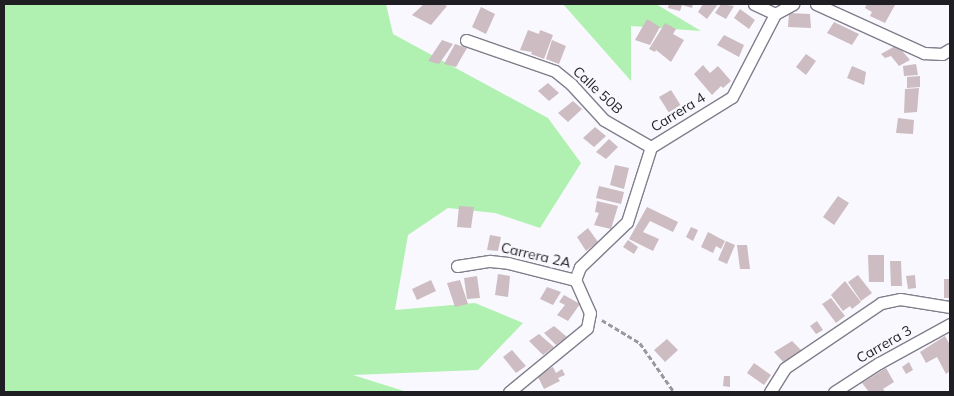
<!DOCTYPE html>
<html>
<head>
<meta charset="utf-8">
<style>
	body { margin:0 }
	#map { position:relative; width:954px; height:396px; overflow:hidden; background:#f9f8fe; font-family:Mulish,sans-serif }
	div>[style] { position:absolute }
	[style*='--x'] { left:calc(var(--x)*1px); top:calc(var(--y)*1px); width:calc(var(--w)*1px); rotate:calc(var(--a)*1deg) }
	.green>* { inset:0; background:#b0f1b2 }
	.building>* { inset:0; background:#cdbcc1 }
	.path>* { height:2.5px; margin-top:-1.25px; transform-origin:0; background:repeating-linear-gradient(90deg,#99989e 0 5px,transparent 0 7.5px) }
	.roads { filter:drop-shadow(1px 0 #807e8b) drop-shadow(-1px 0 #807e8b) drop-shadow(0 1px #807e8b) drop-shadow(0 -1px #807e8b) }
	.street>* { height:11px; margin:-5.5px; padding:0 5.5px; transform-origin:5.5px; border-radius:5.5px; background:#fff }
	span { translate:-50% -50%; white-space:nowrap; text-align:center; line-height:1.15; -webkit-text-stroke:5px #f9f8fe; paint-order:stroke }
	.street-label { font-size:14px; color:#1f1e23 }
	.frame { position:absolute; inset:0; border:5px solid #1f1e23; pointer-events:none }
</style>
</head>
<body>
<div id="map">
	<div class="green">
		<i style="clip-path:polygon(4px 4px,386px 4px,393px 34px,548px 118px,581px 163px,540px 228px,495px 213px,448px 208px,408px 235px,395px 310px,475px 303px,523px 323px,478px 370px,353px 375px,407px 392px,4px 392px)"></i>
		<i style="clip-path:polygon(563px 4px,656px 4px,701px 31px,631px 26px,631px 81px)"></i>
	</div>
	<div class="building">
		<i style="clip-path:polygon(424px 4px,443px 4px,447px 6px,431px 25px,412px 15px)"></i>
		<i style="clip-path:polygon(669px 4px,693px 4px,692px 8px,682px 5px,680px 11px,668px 8px)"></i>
		<i style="clip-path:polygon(703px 4px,718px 4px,707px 19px,698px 12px)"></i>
		<i style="clip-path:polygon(721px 4px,734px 6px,726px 19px,715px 13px)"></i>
		<i style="clip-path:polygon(867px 4px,893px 4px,895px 5px,885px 23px,870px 16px,872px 12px,865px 8px)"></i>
		<i style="clip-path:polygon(481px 7px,495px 14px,486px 34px,472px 27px)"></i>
		<i style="clip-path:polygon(740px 9px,755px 20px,749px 29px,734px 18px)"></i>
		<i style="clip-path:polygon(789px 13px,810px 14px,811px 28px,788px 27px)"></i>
		<i style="clip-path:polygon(647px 19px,660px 27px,650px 45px,635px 40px)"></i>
		<i style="clip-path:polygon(834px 22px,859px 34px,852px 45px,827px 33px)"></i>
		<i style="clip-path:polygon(665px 23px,676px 29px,673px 34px,684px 40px,671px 62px,656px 50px,655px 52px,649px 49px)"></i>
		<i style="clip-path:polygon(528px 30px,539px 34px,540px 30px,553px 35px,544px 59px,531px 54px,532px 52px,520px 50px)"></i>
		<i style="clip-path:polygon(724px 35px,744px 45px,739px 57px,717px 45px)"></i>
		<i style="clip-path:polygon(442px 40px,453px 44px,439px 64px,428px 61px)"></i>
		<i style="clip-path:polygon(552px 40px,566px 46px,559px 64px,546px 59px)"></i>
		<i style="clip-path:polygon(455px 44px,467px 48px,456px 67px,444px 64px)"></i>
		<i style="clip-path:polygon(897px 45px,910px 60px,899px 66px,891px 56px,885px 58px,881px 54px)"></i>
		<i style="clip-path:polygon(806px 54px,816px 61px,806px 75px,796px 67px)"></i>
		<i style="clip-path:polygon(916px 64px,918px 75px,904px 76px,903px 66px)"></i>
		<i style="clip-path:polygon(703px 65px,710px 73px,718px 66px,731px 81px,723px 88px,721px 86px,712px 95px,694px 74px)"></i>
		<i style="clip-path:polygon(852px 66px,866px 72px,864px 85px,847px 78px)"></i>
		<i style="clip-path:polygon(920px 76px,920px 87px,907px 88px,907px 77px)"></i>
		<i style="clip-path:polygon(548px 83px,559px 93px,549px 101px,538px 91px)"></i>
		<i style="clip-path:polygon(919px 88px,917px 112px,904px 113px,905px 89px)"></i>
		<i style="clip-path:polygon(671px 90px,683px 109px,671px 116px,659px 97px)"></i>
		<i style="clip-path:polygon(573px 101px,582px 109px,568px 122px,558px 113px)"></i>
		<i style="clip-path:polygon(898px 118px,914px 120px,913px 134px,896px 133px)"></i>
		<i style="clip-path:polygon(595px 127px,606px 136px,594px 147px,583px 138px)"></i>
		<i style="clip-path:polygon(609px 139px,618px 147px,606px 159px,596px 152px)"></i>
		<i style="clip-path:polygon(615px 165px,629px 168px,624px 189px,610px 185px)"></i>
		<i style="clip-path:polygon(599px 186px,624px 192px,621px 204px,596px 198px)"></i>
		<i style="clip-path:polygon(838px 196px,849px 203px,834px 225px,823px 217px)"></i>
		<i style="clip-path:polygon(597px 201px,618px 206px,611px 229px,594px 225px,599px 213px,595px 212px)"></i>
		<i style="clip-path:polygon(459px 206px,474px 207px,471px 228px,457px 227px)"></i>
		<i style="clip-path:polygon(647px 207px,678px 222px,673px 232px,650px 221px,643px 232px,659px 239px,653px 251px,629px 239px)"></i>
		<i style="clip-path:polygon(691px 227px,698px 230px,693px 241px,686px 237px)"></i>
		<i style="clip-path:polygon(588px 228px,598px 242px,586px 251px,577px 237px)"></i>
		<i style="clip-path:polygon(708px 232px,725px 241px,721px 249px,716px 246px,713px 253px,701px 247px)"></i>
		<i style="clip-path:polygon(490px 235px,501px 237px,498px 251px,487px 250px)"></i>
		<i style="clip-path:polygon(628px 240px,638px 247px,634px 254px,623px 247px)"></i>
		<i style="clip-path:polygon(726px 241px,735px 245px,727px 264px,718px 260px)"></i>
		<i style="clip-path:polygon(737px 245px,747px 245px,750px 269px,740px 269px)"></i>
		<i style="clip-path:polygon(868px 255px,884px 255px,884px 282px,869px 282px)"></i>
		<i style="clip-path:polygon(890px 261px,901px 261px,902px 286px,891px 286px)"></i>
		<i style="clip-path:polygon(498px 274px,510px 276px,508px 297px,495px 295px)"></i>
		<i style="clip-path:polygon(858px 275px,872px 293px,861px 301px,848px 282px)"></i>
		<i style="clip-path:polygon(915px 275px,916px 288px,908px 289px,906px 276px)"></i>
		<i style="clip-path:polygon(477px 276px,480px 298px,467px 299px,464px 278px)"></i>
		<i style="clip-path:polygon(944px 279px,950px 279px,950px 298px,944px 298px)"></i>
		<i style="clip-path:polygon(431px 280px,436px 291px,417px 300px,412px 289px)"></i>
		<i style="clip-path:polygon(460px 280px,468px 304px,455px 307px,447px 283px)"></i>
		<i style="clip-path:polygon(845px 281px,861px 302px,852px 309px,850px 306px,843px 311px,831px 295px)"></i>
		<i style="clip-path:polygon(547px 287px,561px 292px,553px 305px,540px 299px)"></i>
		<i style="clip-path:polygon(564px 295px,580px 304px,568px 321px,557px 315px,565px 305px,559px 302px)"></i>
		<i style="clip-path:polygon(831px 298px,845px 316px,836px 323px,822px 304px)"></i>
		<i style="clip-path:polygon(817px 321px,823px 330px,816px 334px,810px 326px)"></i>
		<i style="clip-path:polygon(554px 326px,567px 337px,556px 345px,544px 333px)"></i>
		<i style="clip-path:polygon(539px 334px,554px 347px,543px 355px,529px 341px)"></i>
		<i style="clip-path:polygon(945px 336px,950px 345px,950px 371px,946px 374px,937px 357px,926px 363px,920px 352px)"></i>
		<i style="clip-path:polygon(667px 339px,678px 350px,665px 362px,654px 350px)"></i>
		<i style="clip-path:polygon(792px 341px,805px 354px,787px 366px,774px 352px)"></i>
		<i style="clip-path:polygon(512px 350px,526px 366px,516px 373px,503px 357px)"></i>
		<i style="clip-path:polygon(909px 362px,913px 370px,906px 374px,902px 367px)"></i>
		<i style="clip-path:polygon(754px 363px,771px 375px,764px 385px,747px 373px)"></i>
		<i style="clip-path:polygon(553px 367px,556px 373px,562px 369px,565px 375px,558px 378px,560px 381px,544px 389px,537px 375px)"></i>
		<i style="clip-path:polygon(886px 368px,894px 382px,883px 389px,885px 392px,869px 392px,862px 383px)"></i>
		<i style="clip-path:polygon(724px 376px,730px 376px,730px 387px,723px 386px)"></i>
	</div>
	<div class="path">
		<i style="--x:602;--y:320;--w:44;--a:31.2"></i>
		<i style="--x:640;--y:343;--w:60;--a:55.2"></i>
	</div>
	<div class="roads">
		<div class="street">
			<i style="--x:754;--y:4;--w:23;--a:25"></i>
			<i style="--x:816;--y:4;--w:119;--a:24.4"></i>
			<i style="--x:924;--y:53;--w:18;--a:3"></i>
			<i style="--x:942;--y:54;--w:9;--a:-32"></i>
			<i style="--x:466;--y:40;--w:94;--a:19.2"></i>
			<i style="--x:555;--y:71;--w:21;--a:39"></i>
			<i style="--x:571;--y:84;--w:49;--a:47.5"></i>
			<i style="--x:604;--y:120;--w:54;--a:29.9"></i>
			<i style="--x:457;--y:266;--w:33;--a:-9"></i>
			<i style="--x:490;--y:261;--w:18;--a:6"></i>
			<i style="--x:508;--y:263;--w:69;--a:14.2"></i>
			<i style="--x:575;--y:280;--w:14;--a:-69"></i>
			<i style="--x:580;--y:267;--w:65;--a:-43.8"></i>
			<i style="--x:627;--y:222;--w:79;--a:-72.3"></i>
			<i style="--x:651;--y:147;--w:95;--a:-31.7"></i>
			<i style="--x:732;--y:97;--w:93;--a:-62.6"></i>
			<i style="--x:775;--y:14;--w:21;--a:-29"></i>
			<i style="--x:509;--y:392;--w:101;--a:-39.4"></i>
			<i style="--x:587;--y:328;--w:15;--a:-79"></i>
			<i style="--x:590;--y:313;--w:36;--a:-114"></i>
			<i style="--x:770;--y:392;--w:28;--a:-58"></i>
			<i style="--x:785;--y:368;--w:116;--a:-34.1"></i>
			<i style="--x:881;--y:303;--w:19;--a:-12"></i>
			<i style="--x:900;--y:299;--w:51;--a:9.1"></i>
			<i style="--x:834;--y:392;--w:54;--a:-32.8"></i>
			<i style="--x:879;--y:363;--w:81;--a:-28.8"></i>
		</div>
	</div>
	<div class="street-label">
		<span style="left:598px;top:90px;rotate:43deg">Calle 50B</span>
		<span style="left:678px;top:112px;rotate:-32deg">Carrera 4</span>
		<span style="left:536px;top:255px;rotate:13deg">Carrera 2A</span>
		<span style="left:884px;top:344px;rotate:-30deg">Carrera 3</span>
	</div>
	<div class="frame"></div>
</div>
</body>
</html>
